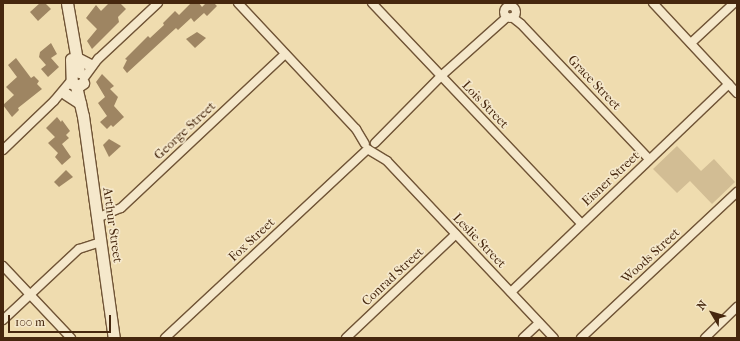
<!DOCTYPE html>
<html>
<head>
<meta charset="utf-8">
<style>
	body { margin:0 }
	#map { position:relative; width:740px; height:341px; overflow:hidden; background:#efdcaf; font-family:"IM FELL French Canon",serif }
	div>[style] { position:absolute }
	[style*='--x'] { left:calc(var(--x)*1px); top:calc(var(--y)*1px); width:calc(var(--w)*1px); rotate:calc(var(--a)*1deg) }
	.green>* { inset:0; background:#d2bd94 }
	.building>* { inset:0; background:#9e8562 }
	.roads { filter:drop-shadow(1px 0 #705436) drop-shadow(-1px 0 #705436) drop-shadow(0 1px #705436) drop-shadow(0 -1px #705436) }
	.street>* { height:8px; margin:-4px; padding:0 4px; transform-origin:4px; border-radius:4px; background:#f5e8cb }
	.street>.ring { margin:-4px; padding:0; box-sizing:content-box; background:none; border:8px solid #f5e8cb; border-radius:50% }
	.secondary>* { height:11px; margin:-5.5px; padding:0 5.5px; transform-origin:5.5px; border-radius:5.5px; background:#f5e8cb }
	span { translate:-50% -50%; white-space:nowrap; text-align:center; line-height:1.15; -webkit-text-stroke:3.5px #f5e8cb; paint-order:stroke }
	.street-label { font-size:13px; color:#46270e }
	.frame { position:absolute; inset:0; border:4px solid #46270e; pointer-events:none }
	.north { position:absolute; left:692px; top:293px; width:40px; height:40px; -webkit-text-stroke:3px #f5e8cb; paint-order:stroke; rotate:308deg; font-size:11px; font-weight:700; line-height:16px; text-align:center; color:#46270e }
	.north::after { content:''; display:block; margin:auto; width:14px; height:18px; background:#46270e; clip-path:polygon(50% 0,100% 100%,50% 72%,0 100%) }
	.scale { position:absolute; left:8px; top:315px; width:103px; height:18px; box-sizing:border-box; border:2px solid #46270e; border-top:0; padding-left:5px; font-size:12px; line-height:14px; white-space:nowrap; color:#46270e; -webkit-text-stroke:3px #f5e8cb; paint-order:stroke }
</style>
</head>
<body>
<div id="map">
	<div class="green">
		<i style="clip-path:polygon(677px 146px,701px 171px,714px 159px,735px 182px,712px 204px,690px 181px,677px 193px,653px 169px)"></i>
	</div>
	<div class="building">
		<i style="clip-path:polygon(40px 3px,45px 3px,51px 9px,38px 21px,30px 12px)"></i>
		<i style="clip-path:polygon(109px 3px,120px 3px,126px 9px,118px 17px,119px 22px,92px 49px,87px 41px,97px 29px,86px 18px,96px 5px,101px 11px)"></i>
		<i style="clip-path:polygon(191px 3px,199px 3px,202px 7px,206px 3px,214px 3px,217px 6px,207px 16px,204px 13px,194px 22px,191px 18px,178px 30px,176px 28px,127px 73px,123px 68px,127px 60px,125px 59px,148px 36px,150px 38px,164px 25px,163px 23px,175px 11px,179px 15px)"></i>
		<i style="clip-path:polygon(197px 32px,206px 38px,195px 48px,186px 39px)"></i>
		<i style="clip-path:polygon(51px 43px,57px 54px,51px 58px,59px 67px,48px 77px,41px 69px,46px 65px,39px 57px,40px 52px)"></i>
		<i style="clip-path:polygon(16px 58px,31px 78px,34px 76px,39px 81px,37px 84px,42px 89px,18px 108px,19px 110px,12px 117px,3px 105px,14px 95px,6px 87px,17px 77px,8px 65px)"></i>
		<i style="clip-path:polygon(102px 74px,114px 86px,110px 89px,118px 97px,114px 106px,124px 117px,113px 127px,111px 125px,107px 129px,100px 122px,107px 116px,98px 103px,105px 97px,96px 82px)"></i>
		<i style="clip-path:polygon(57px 117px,61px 122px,62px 120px,70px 131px,66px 135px,69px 138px,62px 144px,71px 157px,62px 165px,55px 157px,58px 153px,48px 143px,55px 137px,46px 128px)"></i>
		<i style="clip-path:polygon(109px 139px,121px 146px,109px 157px,103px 145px)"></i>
		<i style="clip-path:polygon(66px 170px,73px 177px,59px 187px,54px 182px)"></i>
	</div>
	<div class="roads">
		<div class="street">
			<i style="--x:238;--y:3;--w:173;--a:46.9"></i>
			<i style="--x:356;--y:129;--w:17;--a:59"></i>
			<i style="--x:372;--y:3;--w:303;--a:46.5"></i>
			<i style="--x:653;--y:3;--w:123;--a:47"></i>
			<i class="ring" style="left:504px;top:6px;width:4px;height:4px"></i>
			<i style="--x:512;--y:17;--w:11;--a:38"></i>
			<i style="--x:521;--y:24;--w:186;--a:46.5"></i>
			<i style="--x:691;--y:43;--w:59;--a:-42.9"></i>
			<i style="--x:84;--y:78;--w:24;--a:-54"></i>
			<i style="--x:98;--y:59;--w:82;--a:-43"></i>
			<i style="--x:375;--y:143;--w:94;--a:-45.4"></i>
			<i style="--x:441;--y:76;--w:89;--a:-41.8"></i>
			<i style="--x:3;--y:150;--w:71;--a:-43.9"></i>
			<i style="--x:54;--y:101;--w:26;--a:-50"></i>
			<i style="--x:369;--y:150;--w:21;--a:31"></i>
			<i style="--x:387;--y:161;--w:243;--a:46.7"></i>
			<i style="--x:97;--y:218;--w:26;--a:-23"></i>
			<i style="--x:121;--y:208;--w:225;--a:-43.2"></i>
			<i style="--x:3;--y:266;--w:99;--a:46.6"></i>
			<i style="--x:511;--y:292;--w:301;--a:-43.7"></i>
			<i style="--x:3;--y:320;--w:104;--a:-43.1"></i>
			<i style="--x:79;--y:249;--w:22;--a:-18"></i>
			<i style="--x:165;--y:338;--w:277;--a:-43"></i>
			<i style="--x:346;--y:338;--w:151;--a:-43.4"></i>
			<i style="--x:523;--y:338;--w:22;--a:-43"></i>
			<i style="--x:581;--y:338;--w:214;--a:-43.1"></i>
			<i style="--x:705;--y:338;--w:45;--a:-44.1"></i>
		</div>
		<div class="secondary">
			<i style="--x:67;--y:3;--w:70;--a:80.1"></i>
			<i style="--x:75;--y:57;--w:17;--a:28"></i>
			<i style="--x:71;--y:59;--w:24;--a:88"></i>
			<i style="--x:72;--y:83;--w:7;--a:27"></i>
			<i style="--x:78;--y:86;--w:6;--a:-31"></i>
			<i style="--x:76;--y:86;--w:31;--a:77"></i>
			<i style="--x:83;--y:116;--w:224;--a:82.1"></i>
			<i style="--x:66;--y:94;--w:17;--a:33"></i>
		</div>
	</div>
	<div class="street-label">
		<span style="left:594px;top:83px;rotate:46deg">Grace Street</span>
		<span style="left:485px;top:105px;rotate:46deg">Lois Street</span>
		<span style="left:185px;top:131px;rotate:-43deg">George Street</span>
		<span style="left:611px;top:179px;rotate:-43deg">Eisner Street</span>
		<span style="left:112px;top:225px;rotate:82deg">Arthur Street</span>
		<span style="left:252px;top:240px;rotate:-43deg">Fox Street</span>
		<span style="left:479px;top:241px;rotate:46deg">Leslie Street</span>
		<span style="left:651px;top:256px;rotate:-43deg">Woods Street</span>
		<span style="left:393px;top:277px;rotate:-43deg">Conrad Street</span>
	</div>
	<div class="frame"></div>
	<div class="north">N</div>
	<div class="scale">100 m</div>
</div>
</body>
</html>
